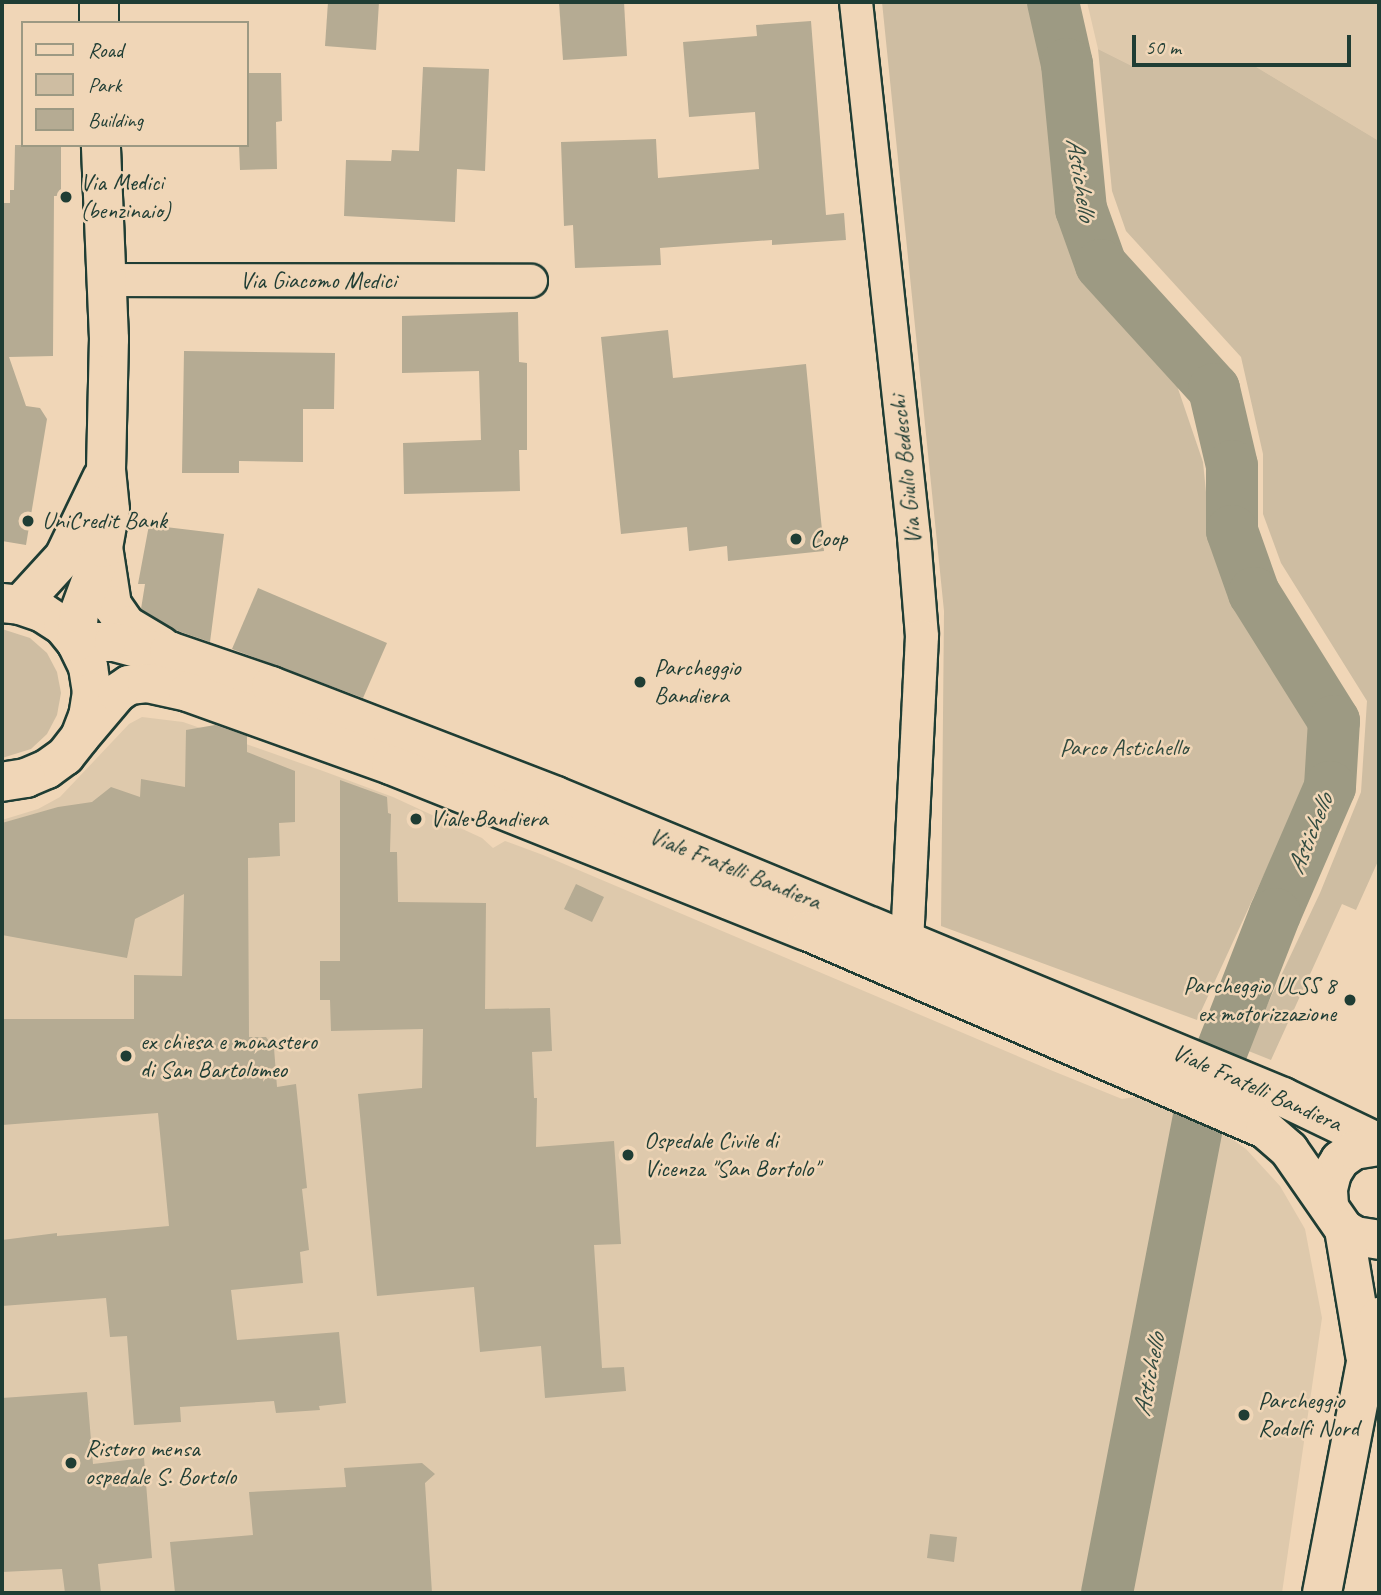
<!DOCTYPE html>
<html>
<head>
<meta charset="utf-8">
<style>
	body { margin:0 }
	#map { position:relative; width:1381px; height:1595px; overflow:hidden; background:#f0d6b7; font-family:Caveat,sans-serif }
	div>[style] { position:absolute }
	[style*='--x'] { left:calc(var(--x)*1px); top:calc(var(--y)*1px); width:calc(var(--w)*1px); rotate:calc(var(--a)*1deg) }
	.built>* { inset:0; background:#dec9ac }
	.green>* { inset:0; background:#cebda2 }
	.river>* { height:52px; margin:-26px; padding:0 26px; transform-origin:26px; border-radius:26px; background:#9d9a83 }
	.building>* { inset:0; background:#b5ab93 }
	.roads { filter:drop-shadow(2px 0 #1f3d34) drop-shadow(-2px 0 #1f3d34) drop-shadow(0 2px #1f3d34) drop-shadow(0 -2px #1f3d34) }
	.minor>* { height:32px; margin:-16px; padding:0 16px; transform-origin:16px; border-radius:16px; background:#f0d6b7 }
	.secondary>* { height:38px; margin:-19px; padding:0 19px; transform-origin:19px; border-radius:19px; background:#f0d6b7 }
	.dots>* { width:19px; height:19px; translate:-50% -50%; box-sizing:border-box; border:4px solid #f0d6b7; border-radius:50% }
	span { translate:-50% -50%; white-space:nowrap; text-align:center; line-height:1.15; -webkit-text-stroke:5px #f0d6b7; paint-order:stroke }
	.poi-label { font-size:24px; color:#1f3d34 }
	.left { translate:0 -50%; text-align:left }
	.right { translate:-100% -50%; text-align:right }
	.street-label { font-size:24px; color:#1f3d34 }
	.park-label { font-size:24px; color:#304a3f }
	.water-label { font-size:26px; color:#324b40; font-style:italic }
	.frame { position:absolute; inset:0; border:4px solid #1f3d34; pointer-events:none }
	.legend { position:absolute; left:21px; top:21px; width:228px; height:126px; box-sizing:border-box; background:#f0d6b7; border:2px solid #9c9983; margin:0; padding:9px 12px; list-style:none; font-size:21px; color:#1f3d34 }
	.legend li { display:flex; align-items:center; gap:14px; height:35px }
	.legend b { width:35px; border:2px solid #9c9983 }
	.scale { position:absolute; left:1132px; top:35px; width:219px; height:32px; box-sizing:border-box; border:4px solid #1f3d34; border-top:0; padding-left:9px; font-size:21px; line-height:24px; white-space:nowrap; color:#1f3d34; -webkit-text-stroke:5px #f0d6b7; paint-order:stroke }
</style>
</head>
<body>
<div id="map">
	<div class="built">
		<i style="clip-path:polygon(1087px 2px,1379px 2px,1379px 141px,1253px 65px,1134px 67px,1098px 49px)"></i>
		<i style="clip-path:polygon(142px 717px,183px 722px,323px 771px,393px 797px,482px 838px,493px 848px,505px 841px,543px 855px,1048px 1069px,1122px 1099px,1141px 1096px,1225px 1134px,1246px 1149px,1280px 1186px,1305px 1229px,1322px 1318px,1282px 1593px,2px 1593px,2px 820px,38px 809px,60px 797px,129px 724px)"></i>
	</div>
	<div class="green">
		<i style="clip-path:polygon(882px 2px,1035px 2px,1078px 261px,1171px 368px,1203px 462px,1212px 552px,1308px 698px,1320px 742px,1309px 777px,1197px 1020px,941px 926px,944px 611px)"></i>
		<i style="clip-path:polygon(1098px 49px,1134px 67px,1253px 65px,1379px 141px,1379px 859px,1356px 910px,1342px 904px,1271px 1060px,1246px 1050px,1320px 893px,1361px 792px,1367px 701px,1281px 563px,1263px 514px,1263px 454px,1241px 357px,1126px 231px,1112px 191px)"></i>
		<i style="clip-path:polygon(2px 629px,30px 638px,47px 653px,57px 672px,61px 693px,57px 715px,47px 734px,31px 749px,2px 758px)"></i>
	</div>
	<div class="river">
		<i style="--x:1053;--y:2;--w:64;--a:77.3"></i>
		<i style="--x:1067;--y:64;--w:146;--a:84.5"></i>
		<i style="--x:1081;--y:209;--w:59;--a:70.3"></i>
		<i style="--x:1101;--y:265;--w:168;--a:47.7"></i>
		<i style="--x:1214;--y:389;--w:79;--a:76.8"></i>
		<i style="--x:1232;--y:466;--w:65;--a:90"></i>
		<i style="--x:1232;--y:531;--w:66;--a:70.5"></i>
		<i style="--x:1254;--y:593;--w:151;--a:58"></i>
		<i style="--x:1334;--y:721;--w:66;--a:93.5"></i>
		<i style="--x:1330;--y:787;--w:138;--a:113.4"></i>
		<i style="--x:1275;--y:914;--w:201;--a:111.3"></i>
		<i style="--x:1202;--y:1101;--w:501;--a:100.93"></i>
	</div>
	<div class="building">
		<i style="clip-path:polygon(328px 2px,379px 2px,376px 50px,325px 46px)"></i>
		<i style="clip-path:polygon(559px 2px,624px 2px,627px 56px,563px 60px)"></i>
		<i style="clip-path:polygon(811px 21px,826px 215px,844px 213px,846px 240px,772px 245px,772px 240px,660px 248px,661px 265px,575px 268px,573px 225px,564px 226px,561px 142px,656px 139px,658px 178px,759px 169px,755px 112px,689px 117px,683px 42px,757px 36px,756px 25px)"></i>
		<i style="clip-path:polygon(423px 67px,489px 69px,485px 171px,457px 169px,455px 222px,344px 216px,346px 160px,391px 161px,392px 150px,419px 151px)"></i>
		<i style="clip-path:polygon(247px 73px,281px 73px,282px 121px,276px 122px,277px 169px,240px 170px,239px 145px,247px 145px)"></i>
		<i style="clip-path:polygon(15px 145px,61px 145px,61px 196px,54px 196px,53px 356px,9px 357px,26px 406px,40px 408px,47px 419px,26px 545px,2px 541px,2px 203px,10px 203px,10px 190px,14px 190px)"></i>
		<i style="clip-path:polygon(518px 312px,519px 362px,527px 363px,527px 450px,519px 450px,520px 491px,404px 494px,403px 443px,481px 440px,479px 371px,402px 373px,402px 316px)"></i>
		<i style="clip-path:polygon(668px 330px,673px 378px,806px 364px,824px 551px,728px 561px,727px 546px,689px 551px,687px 527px,621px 534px,601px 337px)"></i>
		<i style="clip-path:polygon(184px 351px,335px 353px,334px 409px,303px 409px,303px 462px,239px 461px,239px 473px,182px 473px)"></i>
		<i style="clip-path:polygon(149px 525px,224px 534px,210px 642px,175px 630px,141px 609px,145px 584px,138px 584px)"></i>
		<i style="clip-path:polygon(258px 588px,387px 643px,363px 698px,232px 649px)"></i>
		<i style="clip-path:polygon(215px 725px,247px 736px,247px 752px,295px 771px,295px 822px,279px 823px,280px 856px,248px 858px,249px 1037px,266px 1037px,274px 1048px,277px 1087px,296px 1084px,307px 1188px,302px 1189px,309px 1250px,300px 1252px,303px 1283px,231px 1290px,237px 1340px,339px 1332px,346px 1403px,319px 1406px,320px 1410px,276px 1413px,274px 1401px,180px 1407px,181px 1422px,134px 1425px,127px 1336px,110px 1337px,106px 1298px,2px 1306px,2px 1240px,57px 1233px,57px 1236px,169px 1226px,158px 1113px,2px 1125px,2px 1019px,134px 1019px,134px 975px,182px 976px,184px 894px,135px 919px,127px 958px,2px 935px,2px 823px,58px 807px,92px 802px,111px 787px,140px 797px,141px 779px,185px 787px,186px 730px)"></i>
		<i style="clip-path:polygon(340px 780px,387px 797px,388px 813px,391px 814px,390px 852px,397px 852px,398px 902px,486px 903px,485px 1009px,550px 1008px,552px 1051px,532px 1052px,534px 1098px,537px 1098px,536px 1147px,614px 1141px,621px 1244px,594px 1245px,602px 1368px,624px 1367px,626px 1391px,545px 1398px,541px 1346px,480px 1352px,474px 1287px,377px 1296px,358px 1094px,422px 1088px,423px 1029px,331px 1031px,330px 1000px,320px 1000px,320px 961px,340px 961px)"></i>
		<i style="clip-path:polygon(576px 884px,604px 897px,592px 922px,564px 909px)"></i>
		<i style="clip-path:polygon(87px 1392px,93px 1464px,144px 1458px,152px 1558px,98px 1564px,101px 1593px,65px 1593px,62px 1569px,2px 1572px,2px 1398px)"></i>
		<i style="clip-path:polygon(422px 1463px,435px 1474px,425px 1483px,432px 1593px,175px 1593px,170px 1542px,253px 1535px,249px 1492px,346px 1487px,344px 1468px)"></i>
		<i style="clip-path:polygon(930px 1534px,957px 1537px,954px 1562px,927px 1558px)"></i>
	</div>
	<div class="roads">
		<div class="minor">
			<i style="--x:856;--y:2;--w:538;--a:83.81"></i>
			<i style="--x:914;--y:537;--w:99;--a:85.4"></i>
			<i style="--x:922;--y:636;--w:303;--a:92.8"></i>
			<i style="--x:106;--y:280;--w:425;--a:0.1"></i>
		</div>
		<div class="secondary">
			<i style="--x:99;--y:2;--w:21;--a:90"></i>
			<i style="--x:104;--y:553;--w:53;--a:81.3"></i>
			<i style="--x:112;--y:605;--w:24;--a:55"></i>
			<i style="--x:126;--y:625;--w:41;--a:31"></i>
			<i style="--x:2;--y:603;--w:18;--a:6"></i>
			<i style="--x:20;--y:605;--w:24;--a:19"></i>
			<i style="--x:43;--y:613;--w:24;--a:33"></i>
			<i style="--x:63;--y:626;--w:21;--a:51"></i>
			<i style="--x:76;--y:642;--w:28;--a:64"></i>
			<i style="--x:88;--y:667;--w:25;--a:81"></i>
			<i style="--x:92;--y:692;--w:24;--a:99"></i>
			<i style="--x:88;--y:716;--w:22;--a:111"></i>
			<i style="--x:80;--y:737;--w:24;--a:128"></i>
			<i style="--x:65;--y:756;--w:22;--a:144"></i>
			<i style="--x:47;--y:769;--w:23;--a:157"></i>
			<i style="--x:26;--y:778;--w:24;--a:171"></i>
			<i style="--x:20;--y:605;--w:65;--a:-47.5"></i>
			<i style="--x:64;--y:557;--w:88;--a:-64.3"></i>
			<i style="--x:76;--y:642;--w:38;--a:0"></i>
			<i style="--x:114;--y:642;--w:30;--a:15"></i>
			<i style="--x:143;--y:650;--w:26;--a:2"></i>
			<i style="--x:169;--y:651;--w:108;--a:18.9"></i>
			<i style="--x:271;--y:686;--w:305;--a:21.1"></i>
			<i style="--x:556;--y:796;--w:787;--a:22.49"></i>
			<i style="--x:1283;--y:1097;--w:106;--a:25.6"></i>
			<i style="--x:76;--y:642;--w:29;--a:-84"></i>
			<i style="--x:79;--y:613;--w:69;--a:-69.7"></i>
			<i style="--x:103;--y:548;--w:39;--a:-80"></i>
			<i style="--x:110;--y:510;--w:40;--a:-95.7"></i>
			<i style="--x:106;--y:470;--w:131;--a:-88.7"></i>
			<i style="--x:109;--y:339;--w:194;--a:-92.4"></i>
			<i style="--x:80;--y:737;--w:57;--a:-49.9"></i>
			<i style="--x:117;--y:693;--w:14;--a:-34"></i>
			<i style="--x:129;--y:685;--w:18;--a:-6"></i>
			<i style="--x:147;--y:683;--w:42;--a:12.4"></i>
			<i style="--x:188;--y:692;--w:216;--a:19.8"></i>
			<i style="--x:391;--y:765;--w:448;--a:21.8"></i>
			<i style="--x:807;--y:931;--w:499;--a:23.4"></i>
			<i style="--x:1265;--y:1129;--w:32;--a:41"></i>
			<i style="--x:1289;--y:1150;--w:96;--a:55.2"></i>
			<i style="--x:1344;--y:1229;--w:13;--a:32"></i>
			<i style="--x:1355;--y:1236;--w:24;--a:9"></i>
			<i style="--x:1329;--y:1205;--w:16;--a:-94"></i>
			<i style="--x:1328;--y:1189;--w:16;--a:-76"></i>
			<i style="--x:1332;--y:1173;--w:15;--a:-58"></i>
			<i style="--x:1340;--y:1160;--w:17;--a:-36"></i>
			<i style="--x:1354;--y:1150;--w:25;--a:-9"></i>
			<i style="--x:1344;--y:1229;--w:128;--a:80.5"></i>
			<i style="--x:1322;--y:1593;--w:234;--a:-79.2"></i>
			<i style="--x:1366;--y:1363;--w:48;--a:-74.2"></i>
		</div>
	</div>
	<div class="dots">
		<i style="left:66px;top:197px;background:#1f3d34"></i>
		<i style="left:28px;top:521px;background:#1f3d34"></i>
		<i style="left:796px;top:539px;background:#1f3d34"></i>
		<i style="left:640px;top:682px;background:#1f3d34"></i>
		<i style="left:416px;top:819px;background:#1f3d34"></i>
		<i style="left:1350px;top:1000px;background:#1f3d34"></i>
		<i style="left:126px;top:1056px;background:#1f3d34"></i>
		<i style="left:628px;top:1155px;background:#1f3d34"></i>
		<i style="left:1244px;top:1415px;background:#1f3d34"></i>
		<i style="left:71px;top:1463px;background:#1f3d34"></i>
	</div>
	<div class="poi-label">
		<span class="left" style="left:80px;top:197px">Via Medici<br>(benzinaio)</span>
		<span class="left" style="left:42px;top:521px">UniCredit Bank</span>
		<span class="left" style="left:810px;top:539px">Coop</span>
		<span class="left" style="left:654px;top:682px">Parcheggio<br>Bandiera</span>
		<span class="left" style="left:430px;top:819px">Viale Bandiera</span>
		<span class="right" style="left:1336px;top:1000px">Parcheggio ULSS 8<br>ex motorizzazione</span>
		<span class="left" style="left:140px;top:1056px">ex chiesa e monastero<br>di San Bartolomeo</span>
		<span class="left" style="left:644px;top:1155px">Ospedale Civile di<br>Vicenza "San Bortolo"</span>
		<span class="left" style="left:1258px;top:1415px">Parcheggio<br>Rodolfi Nord</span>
		<span class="left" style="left:85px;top:1463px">Ristoro mensa<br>ospedale S. Bortolo</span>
	</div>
	<div class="street-label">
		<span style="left:318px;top:281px">Via Giacomo Medici</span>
		<span style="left:906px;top:470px;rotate:-96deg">Via Giulio Bedeschi</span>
		<span style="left:735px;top:869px;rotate:22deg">Viale Fratelli Bandiera</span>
		<span style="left:1257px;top:1088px;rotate:24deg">Viale Fratelli Bandiera</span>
	</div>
	<div class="park-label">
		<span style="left:1124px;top:748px">Parco Astichello</span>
	</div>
	<div class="water-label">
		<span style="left:1081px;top:179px;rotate:81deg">Astichello</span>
		<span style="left:1310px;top:834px;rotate:-68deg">Astichello</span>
		<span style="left:1149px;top:1375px;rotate:-79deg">Astichello</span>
	</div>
	<div class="frame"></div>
	<ul class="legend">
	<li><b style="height:9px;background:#f0d6b7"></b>Road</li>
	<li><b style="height:19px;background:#cebda2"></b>Park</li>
	<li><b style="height:19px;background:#b5ab93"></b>Building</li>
	</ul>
	<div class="scale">50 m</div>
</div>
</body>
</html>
